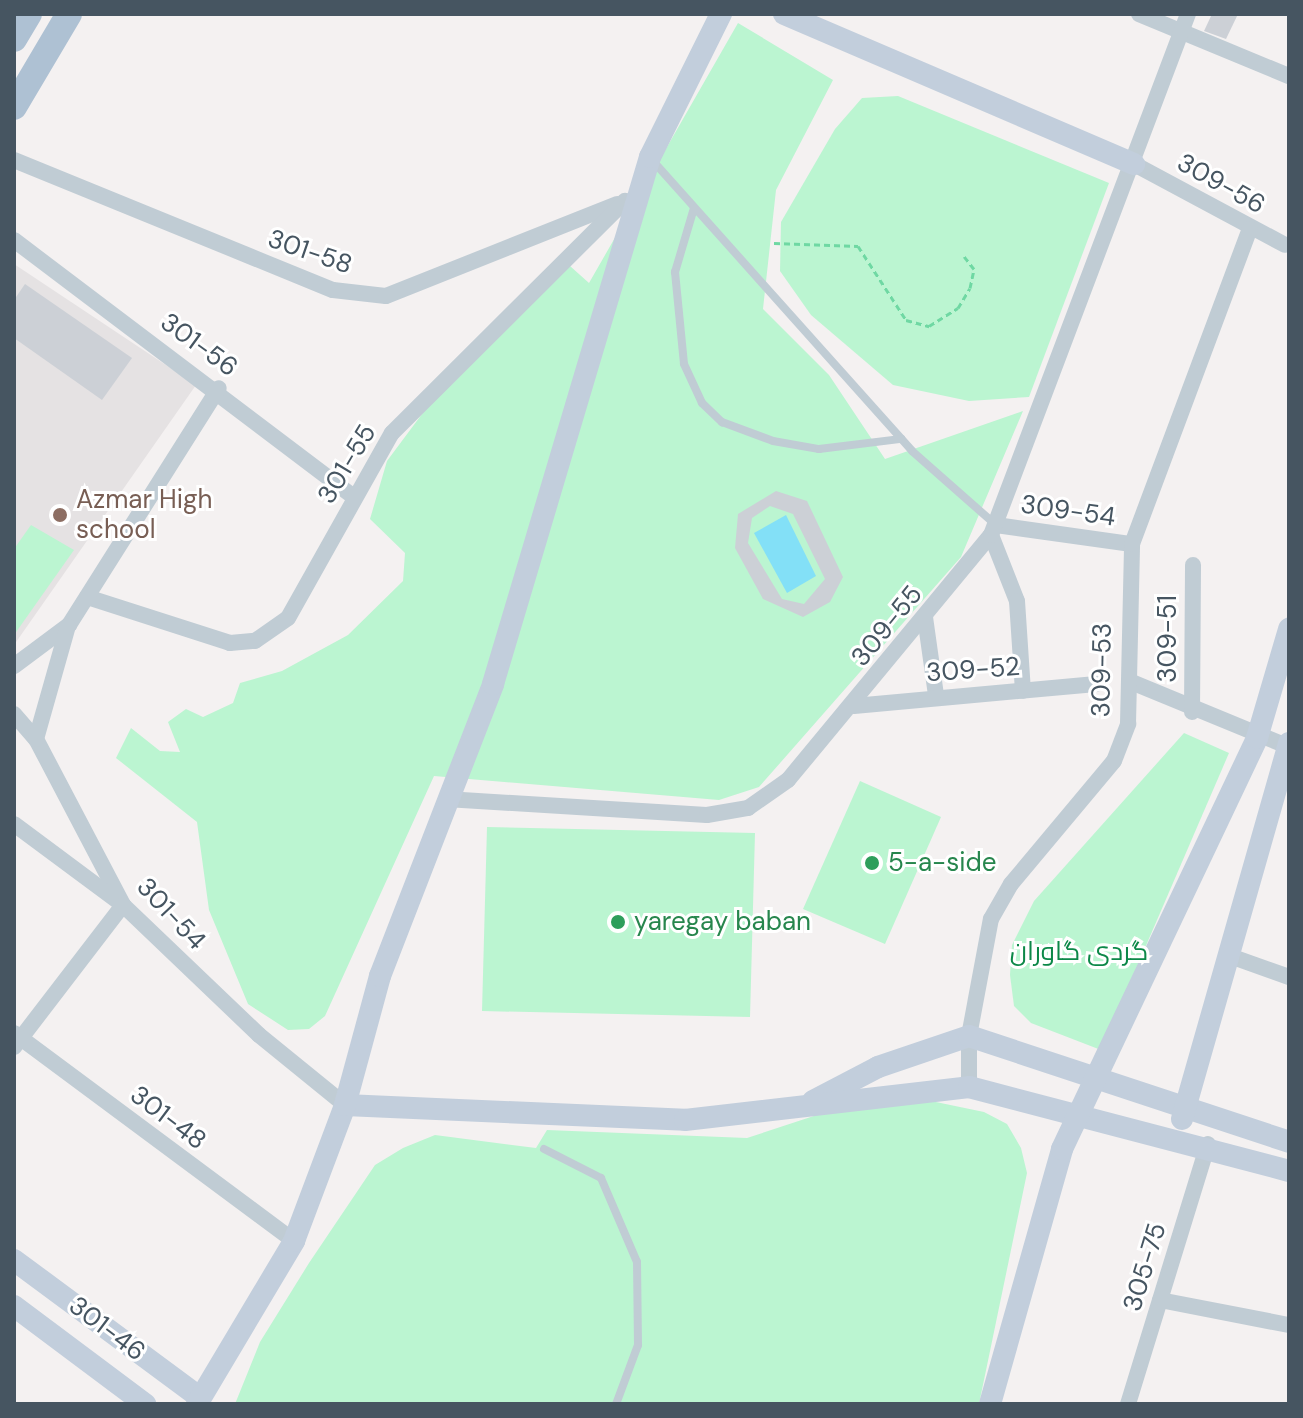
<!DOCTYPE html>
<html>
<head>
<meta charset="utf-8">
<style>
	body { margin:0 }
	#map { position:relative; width:1303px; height:1418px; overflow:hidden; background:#f4f1f1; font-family:"DM Sans",Cairo,sans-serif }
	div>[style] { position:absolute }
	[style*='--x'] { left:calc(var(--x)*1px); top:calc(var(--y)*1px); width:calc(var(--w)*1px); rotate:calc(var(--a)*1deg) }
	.education>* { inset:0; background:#e5e2e3 }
	.green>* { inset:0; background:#bbf5d1 }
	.water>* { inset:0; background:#83e0f7 }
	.building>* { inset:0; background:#ccd0d6 }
	.path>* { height:3px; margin-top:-1.5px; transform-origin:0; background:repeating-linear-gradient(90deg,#6fd8a3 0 6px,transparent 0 10px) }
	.lane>* { height:8px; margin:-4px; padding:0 4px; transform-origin:4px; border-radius:4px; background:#c0ccd4 }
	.street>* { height:16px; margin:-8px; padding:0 8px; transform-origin:8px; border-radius:8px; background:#c0ccd4 }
	.secondary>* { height:22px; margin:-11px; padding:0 11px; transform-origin:11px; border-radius:11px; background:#c2cedc }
	.primary>* { height:26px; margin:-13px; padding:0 13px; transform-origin:13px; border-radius:13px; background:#aec1d3 }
	.dots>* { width:22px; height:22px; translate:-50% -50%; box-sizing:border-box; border:4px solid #fff; border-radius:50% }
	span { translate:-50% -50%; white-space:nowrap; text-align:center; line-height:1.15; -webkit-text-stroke:6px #fff; paint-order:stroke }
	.street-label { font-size:26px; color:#465561 }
	.education-label { font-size:26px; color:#785e54 }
	.left { translate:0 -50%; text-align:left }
	.leisure-label { font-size:26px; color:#27864d }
	.park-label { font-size:26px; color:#0c8848 }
	.frame { position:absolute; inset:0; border:16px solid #465561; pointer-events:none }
</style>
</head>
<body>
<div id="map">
	<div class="education">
		<i style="clip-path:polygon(14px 264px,196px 385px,14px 645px)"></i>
	</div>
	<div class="green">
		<i style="clip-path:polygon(738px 23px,833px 80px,776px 190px,763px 309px,829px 375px,885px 459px,1023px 411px,961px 557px,759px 787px,719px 800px,434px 776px,325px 1016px,309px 1029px,288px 1030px,248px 1004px,209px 910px,197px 822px,116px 758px,131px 728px,160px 751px,180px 752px,168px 722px,186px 709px,203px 717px,233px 703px,240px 683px,282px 671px,348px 635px,403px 581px,405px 553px,370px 519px,387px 461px,425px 410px,570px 266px,589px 283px)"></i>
		<i style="clip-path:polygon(898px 96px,1109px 183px,1029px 397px,969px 401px,893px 385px,811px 315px,780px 271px,781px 222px,835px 129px,862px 98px)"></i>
		<i style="clip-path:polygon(31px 525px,74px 550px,14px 635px,14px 549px)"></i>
		<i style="clip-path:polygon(1184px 733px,1229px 753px,1101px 1050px,1031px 1023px,1014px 1006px,1010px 975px,1012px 945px,1034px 901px)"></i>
		<i style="clip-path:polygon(860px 781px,941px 817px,885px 944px,803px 909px)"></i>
		<i style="clip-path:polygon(487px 827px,755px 833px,750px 1017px,482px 1011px)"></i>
		<i style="clip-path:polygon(907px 1096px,984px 1112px,1007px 1124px,1021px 1148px,1027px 1173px,979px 1404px,235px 1404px,260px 1342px,309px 1263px,375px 1165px,403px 1148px,435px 1135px,536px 1148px,547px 1130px,747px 1138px,829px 1111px)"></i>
	</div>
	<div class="water">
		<i style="clip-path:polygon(786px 515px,816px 576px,787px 593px,754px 533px)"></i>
	</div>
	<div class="building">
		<i style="clip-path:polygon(1212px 14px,1238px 14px,1226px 39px,1204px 31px)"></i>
		<i style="clip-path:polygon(25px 284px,132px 358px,102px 400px,14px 338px,14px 300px)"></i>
		<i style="clip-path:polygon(evenodd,776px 491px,807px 501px,843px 577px,830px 602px,803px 617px,763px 599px,735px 548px,738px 514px,776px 491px,770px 506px,793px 514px,825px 579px,804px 604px,782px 599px,748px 543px,752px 518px,770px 506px)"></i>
	</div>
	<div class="path">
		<i style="--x:774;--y:243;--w:84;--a:2"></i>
		<i style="--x:858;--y:246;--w:88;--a:57"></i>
		<i style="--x:906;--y:320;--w:24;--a:15"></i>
		<i style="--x:929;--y:326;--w:34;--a:-32"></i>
		<i style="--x:958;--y:308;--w:23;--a:-59"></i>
		<i style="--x:970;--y:288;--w:19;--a:-78"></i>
		<i style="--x:974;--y:269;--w:16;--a:-128"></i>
	</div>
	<div class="lane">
		<i style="--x:653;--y:161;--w:389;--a:48.2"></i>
		<i style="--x:912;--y:451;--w:112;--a:41.4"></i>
		<i style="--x:694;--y:208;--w:67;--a:106.5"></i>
		<i style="--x:675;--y:272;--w:92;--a:84.4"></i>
		<i style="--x:684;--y:364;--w:43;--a:65.2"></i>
		<i style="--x:702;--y:403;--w:28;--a:44"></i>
		<i style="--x:722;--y:422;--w:54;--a:20.4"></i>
		<i style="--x:773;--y:441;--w:47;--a:9.9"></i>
		<i style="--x:819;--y:449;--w:83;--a:-7"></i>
		<i style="--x:544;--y:1149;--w:64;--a:27"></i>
		<i style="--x:601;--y:1178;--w:91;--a:66.8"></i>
		<i style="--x:637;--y:1262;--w:83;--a:89.3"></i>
		<i style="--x:638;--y:1345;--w:63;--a:110.4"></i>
	</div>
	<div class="street">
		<i style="--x:1139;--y:14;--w:162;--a:22.5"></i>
		<i style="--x:14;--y:160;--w:344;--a:22.2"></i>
		<i style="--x:333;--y:290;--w:53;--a:6.5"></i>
		<i style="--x:386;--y:296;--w:249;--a:-21.7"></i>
		<i style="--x:1134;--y:164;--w:171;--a:28.2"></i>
		<i style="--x:14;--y:240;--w:423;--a:37.1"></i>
		<i style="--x:996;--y:525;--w:137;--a:8"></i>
		<i style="--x:991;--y:535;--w:71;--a:68.5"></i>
		<i style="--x:1017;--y:601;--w:90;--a:86.2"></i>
		<i style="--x:87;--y:597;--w:150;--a:17.8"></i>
		<i style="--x:230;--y:643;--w:25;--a:-5"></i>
		<i style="--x:255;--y:641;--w:40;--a:-34.9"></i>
		<i style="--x:288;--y:618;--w:212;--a:-60.7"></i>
		<i style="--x:392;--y:433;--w:329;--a:-44.9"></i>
		<i style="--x:925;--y:617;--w:79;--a:82"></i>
		<i style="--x:14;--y:666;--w:69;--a:-36.7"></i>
		<i style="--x:69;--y:625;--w:280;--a:-57.7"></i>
		<i style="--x:1129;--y:681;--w:173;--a:22.4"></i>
		<i style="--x:854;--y:706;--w:243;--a:-5.2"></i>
		<i style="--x:1192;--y:712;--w:147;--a:-89.6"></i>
		<i style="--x:14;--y:714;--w:33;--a:49"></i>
		<i style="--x:36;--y:739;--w:187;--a:62.3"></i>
		<i style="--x:123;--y:905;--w:188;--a:43.7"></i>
		<i style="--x:259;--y:1035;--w:111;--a:39.1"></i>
		<i style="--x:36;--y:739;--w:117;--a:-74.2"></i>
		<i style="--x:446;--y:799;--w:261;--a:3.5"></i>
		<i style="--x:707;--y:815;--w:42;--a:-9.7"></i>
		<i style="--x:748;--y:808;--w:49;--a:-35"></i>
		<i style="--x:788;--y:780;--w:318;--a:-50.4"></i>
		<i style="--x:991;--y:535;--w:557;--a:-69.29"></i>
		<i style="--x:14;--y:824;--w:136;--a:36.6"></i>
		<i style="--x:123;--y:905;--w:179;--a:127.5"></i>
		<i style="--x:1230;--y:956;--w:63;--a:19.6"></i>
		<i style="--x:14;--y:1033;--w:349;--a:36.6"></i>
		<i style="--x:969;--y:1087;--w:51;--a:-90"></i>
		<i style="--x:969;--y:1036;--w:119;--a:-79.4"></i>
		<i style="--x:991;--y:919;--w:40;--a:-60.3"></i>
		<i style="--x:1011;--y:884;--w:160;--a:-50.1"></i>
		<i style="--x:1114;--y:761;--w:40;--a:-69"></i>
		<i style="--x:1128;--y:724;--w:180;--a:-88.7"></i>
		<i style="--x:1132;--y:544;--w:336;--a:-69.5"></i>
		<i style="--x:1160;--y:1300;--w:131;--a:11"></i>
		<i style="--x:1128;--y:1404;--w:272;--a:-72.9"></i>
	</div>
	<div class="secondary">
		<i style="--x:784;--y:14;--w:381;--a:23.2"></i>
		<i style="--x:813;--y:1101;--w:73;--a:-27.6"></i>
		<i style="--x:878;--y:1067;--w:96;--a:-18.8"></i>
		<i style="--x:969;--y:1036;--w:337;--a:18.3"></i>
		<i style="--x:345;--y:1105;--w:340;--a:2.5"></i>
		<i style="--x:685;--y:1120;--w:286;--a:-6.6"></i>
		<i style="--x:969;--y:1087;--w:331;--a:14.7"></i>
		<i style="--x:1182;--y:1119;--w:391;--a:-74.1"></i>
		<i style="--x:14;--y:1260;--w:230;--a:36.5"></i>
		<i style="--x:14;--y:1306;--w:164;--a:36.8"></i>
		<i style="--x:197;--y:1404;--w:190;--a:-59.2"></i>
		<i style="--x:294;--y:1241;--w:145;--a:-69.4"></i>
		<i style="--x:345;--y:1105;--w:134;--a:-74.8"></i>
		<i style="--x:380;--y:976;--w:313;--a:-68.8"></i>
		<i style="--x:493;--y:684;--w:550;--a:-73.41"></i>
		<i style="--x:650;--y:157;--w:160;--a:-63.6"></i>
		<i style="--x:990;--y:1404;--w:265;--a:-74.2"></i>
		<i style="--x:1062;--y:1149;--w:455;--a:-64.6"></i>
		<i style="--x:1257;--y:738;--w:114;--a:-73.6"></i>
	</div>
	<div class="primary">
		<i style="--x:14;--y:39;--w:29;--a:-59"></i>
		<i style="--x:14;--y:107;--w:108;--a:-59.4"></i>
	</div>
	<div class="dots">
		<i style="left:60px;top:515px;background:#8d6e63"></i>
		<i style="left:872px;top:863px;background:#2e9e5b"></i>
		<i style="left:618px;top:922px;background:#2e9e5b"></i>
	</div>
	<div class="street-label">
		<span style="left:1221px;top:184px;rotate:29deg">309-56</span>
		<span style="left:310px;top:252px;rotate:19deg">301-58</span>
		<span style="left:199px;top:345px;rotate:36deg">301-56</span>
		<span style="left:347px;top:464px;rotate:-59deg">301-55</span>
		<span style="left:1068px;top:511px;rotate:8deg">309-54</span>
		<span style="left:887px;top:626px;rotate:-51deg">309-55</span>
		<span style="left:1168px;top:639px;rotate:-90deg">309-51</span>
		<span style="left:973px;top:670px;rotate:-4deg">309-52</span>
		<span style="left:1102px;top:670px;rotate:-89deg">309-53</span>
		<span style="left:171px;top:914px;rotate:47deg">301-54</span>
		<span style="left:168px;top:1118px;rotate:37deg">301-48</span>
		<span style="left:1145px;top:1267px;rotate:-73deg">305-75</span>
		<span style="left:107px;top:1329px;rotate:37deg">301-46</span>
	</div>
	<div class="education-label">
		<span class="left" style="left:76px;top:515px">Azmar High<br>school</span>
	</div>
	<div class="leisure-label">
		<span class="left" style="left:888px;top:863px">5-a-side</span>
		<span class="left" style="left:634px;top:922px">yaregay baban</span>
	</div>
	<div class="park-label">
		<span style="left:1079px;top:952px">گردی گاوران</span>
	</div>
	<div class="frame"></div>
</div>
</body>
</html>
